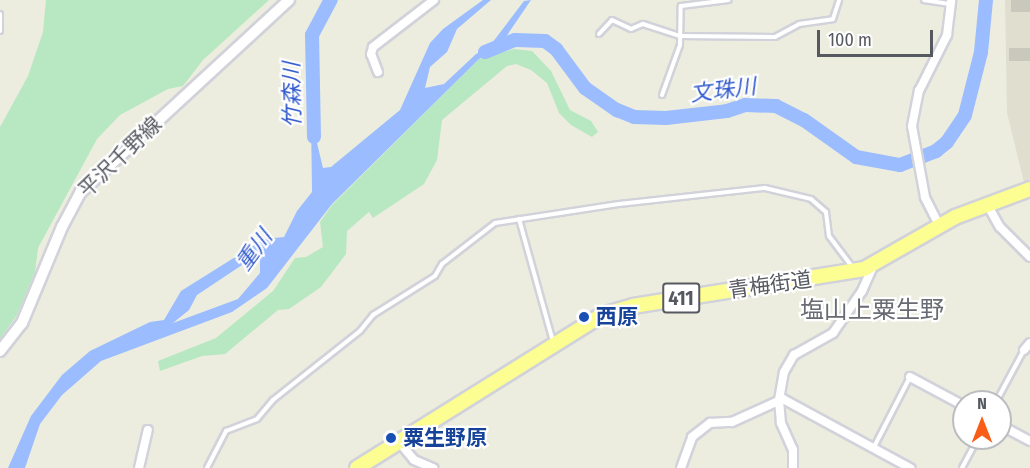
<!DOCTYPE html>
<html>
<head>
<meta charset="utf-8">
<style>
	body { margin:0 }
	#map { position:relative; width:1030px; height:468px; overflow:hidden; background:#ecedde; font-family:"Fira Sans Condensed","Noto Sans JP",sans-serif }
	div>[style] { position:absolute }
	[style*='--x'] { left:calc(var(--x)*1px); top:calc(var(--y)*1px); width:calc(var(--w)*1px); rotate:calc(var(--a)*1deg) }
	.education>* { inset:0; background:#dfdecf }
	.green>* { inset:0; background:#b7e8c2 }
	.water>* { inset:0; background:#9bbcff }
	.river>* { height:14px; margin:-7px; padding:0 7px; transform-origin:7px; border-radius:7px; background:#9bbcff }
	.building>* { inset:0; background:#c9c8bd }
	.roads { filter:drop-shadow(2px 0 #d1d2da) drop-shadow(-2px 0 #d1d2da) drop-shadow(0 2px #d1d2da) drop-shadow(0 -2px #d1d2da) }
	.service>* { height:4px; margin:-2px; padding:0 2px; transform-origin:2px; border-radius:2px; background:#fff }
	.minor>* { height:8px; margin:-4px; padding:0 4px; transform-origin:4px; border-radius:4px; background:#fff }
	.secondary>* { height:10px; margin:-5px; padding:0 5px; transform-origin:5px; border-radius:5px; background:#fff }
	.trunk>* { height:14px; margin:-7px; padding:0 7px; transform-origin:7px; border-radius:7px; background:#fcfe91 }
	.dots>* { width:16px; height:16px; translate:-50% -50%; box-sizing:border-box; border:3px solid #fff; border-radius:50% }
	span { translate:-50% -50%; white-space:nowrap; text-align:center; line-height:1.15; -webkit-text-stroke:4.5px #fff; paint-order:stroke }
	.shield-label span { padding:2px 4px; background:#fff; border:2px solid; border-radius:4px; -webkit-text-stroke-width:0 }
	.shield-label { font-size:20px; color:#575961; font-weight:700 }
	.street-label { font-size:21px; color:#575961 }
	.transit-label { font-size:21px; color:#164399; font-weight:700 }
	.left { translate:0 -50%; text-align:left }
	.water-label { font-size:22px; color:#335bcd; font-style:italic }
	.quarter-label { font-size:24px; color:#686b73 }
	.north { position:absolute; left:952px; top:390px; width:60px; height:60px; box-sizing:border-box; background:#fff; border:2px solid #bcbdc0; border-radius:50%; rotate:0deg; font-size:16px; font-weight:700; line-height:24px; text-align:center; color:#575961 }
	.north::after { content:''; display:block; margin:auto; width:21px; height:27px; background:#fa5d17; clip-path:polygon(50% 0,100% 100%,50% 72%,0 100%) }
	.scale { position:absolute; left:817px; top:30px; width:116px; height:27px; box-sizing:border-box; border:3px solid #575961; border-top:0; padding-left:8px; font-size:18px; line-height:21px; white-space:nowrap; color:#575961; -webkit-text-stroke:4px #fff; paint-order:stroke }
</style>
</head>
<body>
<div id="map">
	<div class="education">
		<i style="clip-path:polygon(1005px 0,1030px 0,1030px 184px,1025px 186px,1007px 113px)"></i>
	</div>
	<div class="green">
		<i style="clip-path:polygon(46px 0,269px 0,203px 60px,183px 86px,168px 89px,120px 115px,97px 139px,38px 248px,35px 272px,17px 315px,0 339px,0 127px,28px 76px,43px 32px)"></i>
		<i style="clip-path:polygon(514px 49px,532px 51px,551px 71px,570px 110px,591px 121px,598px 132px,592px 137px,571px 125px,559px 113px,547px 83px,531px 70px,516px 64px,507px 66px,442px 120px,437px 160px,424px 184px,373px 218px,369px 212px,347px 231px,346px 254px,321px 287px,289px 309px,278px 310px,225px 354px,202px 356px,160px 371px,158px 361px,216px 338px,273px 291px,295px 258px,306px 257px,323px 247px,320px 222px,332px 205px,479px 59px)"></i>
	</div>
	<div class="water">
		<i style="clip-path:polygon(evenodd,483px 0,491px 0,457px 29px,447px 52px,430px 67px,425px 88px,444px 84px,476px 54px,489px 47px,524px 1px,531px 0,497px 50px,479px 59px,332px 204px,267px 288px,232px 312px,101px 361px,62px 395px,40px 424px,25px 468px,8px 468px,31px 416px,62px 375px,90px 351px,150px 322px,164px 320px,181px 291px,264px 239px,284px 237px,297px 211px,312px 192px,311px 118px,323px 168px,331px 167px,400px 110px,430px 43px,443px 29px,483px 0,260px 253px,260px 273px,238px 299px,173px 323px,189px 310px,197px 295px,260px 253px)"></i>
	</div>
	<div class="river">
		<i style="--x:485;--y:52;--w:32;--a:-22"></i>
		<i style="--x:515;--y:40;--w:30;--a:2"></i>
		<i style="--x:545;--y:41;--w:14;--a:36"></i>
		<i style="--x:556;--y:49;--w:49;--a:53.4"></i>
		<i style="--x:585;--y:88;--w:39;--a:35"></i>
		<i style="--x:617;--y:110;--w:18;--a:22"></i>
		<i style="--x:634;--y:117;--w:32;--a:2"></i>
		<i style="--x:666;--y:118;--w:61;--a:-6.5"></i>
		<i style="--x:727;--y:111;--w:19;--a:-18"></i>
		<i style="--x:745;--y:105;--w:31;--a:2"></i>
		<i style="--x:776;--y:106;--w:31;--a:27"></i>
		<i style="--x:804;--y:120;--w:64;--a:35.4"></i>
		<i style="--x:856;--y:157;--w:45;--a:10.3"></i>
		<i style="--x:900;--y:165;--w:39;--a:-21"></i>
		<i style="--x:936;--y:151;--w:14;--a:-39"></i>
		<i style="--x:947;--y:142;--w:32;--a:-56"></i>
		<i style="--x:965;--y:115;--w:65;--a:-75.7"></i>
		<i style="--x:981;--y:52;--w:52;--a:-84.5"></i>
		<i style="--x:314;--y:137;--w:102;--a:-91.1"></i>
		<i style="--x:312;--y:35;--w:40;--a:-62"></i>
	</div>
	<div class="building">
		<i style="clip-path:polygon(1011px 0,1030px 0,1030px 12px,1011px 12px)"></i>
		<i style="clip-path:polygon(1009px 48px,1030px 48px,1030px 61px,1009px 61px)"></i>
	</div>
	<div class="roads">
		<div class="service">
			<i style="--x:924;--y:0;--w:26;--a:9"></i>
			<i style="--x:0;--y:14;--w:17;--a:90"></i>
			<i style="--x:599;--y:34;--w:19;--a:-47"></i>
			<i style="--x:612;--y:20;--w:21;--a:25"></i>
			<i style="--x:631;--y:29;--w:13;--a:-23"></i>
			<i style="--x:643;--y:24;--w:39;--a:18"></i>
			<i style="--x:680;--y:36;--w:95;--a:0.6"></i>
			<i style="--x:775;--y:37;--w:27;--a:-28"></i>
			<i style="--x:799;--y:24;--w:34;--a:-8"></i>
			<i style="--x:833;--y:19;--w:20;--a:-72"></i>
			<i style="--x:662;--y:95;--w:53;--a:-70.2"></i>
			<i style="--x:680;--y:45;--w:39;--a:-89"></i>
			<i style="--x:681;--y:6;--w:48;--a:-7.1"></i>
			<i style="--x:519;--y:219;--w:128;--a:74.5"></i>
			<i style="--x:996;--y:402;--w:59;--a:-61.7"></i>
			<i style="--x:874;--y:447;--w:79;--a:-62.8"></i>
			<i style="--x:207;--y:468;--w:42;--a:-62.8"></i>
			<i style="--x:226;--y:431;--w:33;--a:-21"></i>
			<i style="--x:257;--y:419;--w:25;--a:-50"></i>
			<i style="--x:273;--y:400;--w:111;--a:-38.4"></i>
			<i style="--x:360;--y:331;--w:21;--a:-51"></i>
			<i style="--x:373;--y:315;--w:73;--a:-32.2"></i>
			<i style="--x:435;--y:276;--w:14;--a:-60"></i>
			<i style="--x:442;--y:264;--w:67;--a:-37.7"></i>
			<i style="--x:495;--y:223;--w:125;--a:-8.7"></i>
			<i style="--x:619;--y:204;--w:147;--a:-6.3"></i>
			<i style="--x:765;--y:188;--w:47;--a:13.4"></i>
			<i style="--x:811;--y:199;--w:20;--a:41"></i>
			<i style="--x:826;--y:212;--w:24;--a:83"></i>
			<i style="--x:829;--y:236;--w:40;--a:53"></i>
			<i style="--x:962;--y:468;--w:34;--a:-62"></i>
		</div>
		<div class="minor">
			<i style="--x:378;--y:72;--w:19;--a:-111"></i>
			<i style="--x:371;--y:54;--w:7;--a:-74"></i>
			<i style="--x:373;--y:47;--w:77;--a:-37.6"></i>
			<i style="--x:987;--y:204;--w:26;--a:61"></i>
			<i style="--x:1000;--y:227;--w:42;--a:45"></i>
			<i style="--x:939;--y:225;--w:31;--a:-117"></i>
			<i style="--x:925;--y:197;--w:72;--a:-100.4"></i>
			<i style="--x:912;--y:126;--w:36;--a:-79"></i>
			<i style="--x:919;--y:91;--w:63;--a:-63.4"></i>
			<i style="--x:947;--y:35;--w:35;--a:-83"></i>
			<i style="--x:1024;--y:350;--w:9;--a:-49"></i>
			<i style="--x:910;--y:377;--w:61;--a:28.2"></i>
			<i style="--x:1000;--y:425;--w:34;--a:28"></i>
			<i style="--x:399;--y:442;--w:23;--a:50"></i>
			<i style="--x:414;--y:460;--w:21;--a:23"></i>
			<i style="--x:139;--y:468;--w:39;--a:-77"></i>
			<i style="--x:681;--y:468;--w:33;--a:-70"></i>
			<i style="--x:692;--y:437;--w:23;--a:-38"></i>
			<i style="--x:710;--y:423;--w:22;--a:-3"></i>
			<i style="--x:732;--y:422;--w:56;--a:-24.3"></i>
			<i style="--x:783;--y:399;--w:145;--a:28.5"></i>
			<i style="--x:793;--y:468;--w:18;--a:-90"></i>
			<i style="--x:793;--y:450;--w:30;--a:-114"></i>
			<i style="--x:781;--y:423;--w:23;--a:-95"></i>
			<i style="--x:779;--y:400;--w:28;--a:-80"></i>
			<i style="--x:784;--y:372;--w:20;--a:-60"></i>
			<i style="--x:794;--y:355;--w:45;--a:-29.4"></i>
			<i style="--x:833;--y:333;--w:51;--a:-55.4"></i>
			<i style="--x:862;--y:291;--w:27;--a:-66"></i>
		</div>
		<div class="secondary">
			<i style="--x:0;--y:351;--w:36;--a:-52"></i>
			<i style="--x:22;--y:323;--w:104;--a:-67.4"></i>
			<i style="--x:62;--y:227;--w:40;--a:-62"></i>
			<i style="--x:81;--y:192;--w:283;--a:-42.7"></i>
		</div>
		<div class="trunk">
			<i style="--x:357;--y:468;--w:289;--a:-32"></i>
			<i style="--x:602;--y:315;--w:32;--a:-16"></i>
			<i style="--x:633;--y:306;--w:234;--a:-9.1"></i>
			<i style="--x:864;--y:269;--w:105;--a:-29.7"></i>
			<i style="--x:955;--y:217;--w:80;--a:-20.5"></i>
		</div>
	</div>
	<div class="dots">
		<i style="left:584px;top:317px;background:#1a4fb4"></i>
		<i style="left:391px;top:438px;background:#1a4fb4"></i>
	</div>
	<div class="shield-label">
		<span style="left:681px;top:298px">411</span>
	</div>
	<div class="street-label">
		<span style="left:120px;top:157px;rotate:-44deg">平沢千野線</span>
		<span style="left:770px;top:285px;rotate:-8deg">青梅街道</span>
	</div>
	<div class="transit-label">
		<span class="left" style="left:596px;top:317px">西原</span>
		<span class="left" style="left:403px;top:438px">粟生野原</span>
	</div>
	<div class="water-label">
		<span style="left:723px;top:90px;rotate:-7deg">文珠川</span>
		<span style="left:292px;top:95px;rotate:-91deg">竹森川</span>
		<span style="left:254px;top:250px;rotate:-54deg">重川</span>
	</div>
	<div class="quarter-label">
		<span style="left:872px;top:311px">塩山上粟生野</span>
	</div>
	<div class="north">N</div>
	<div class="scale">100 m</div>
</div>
</body>
</html>
